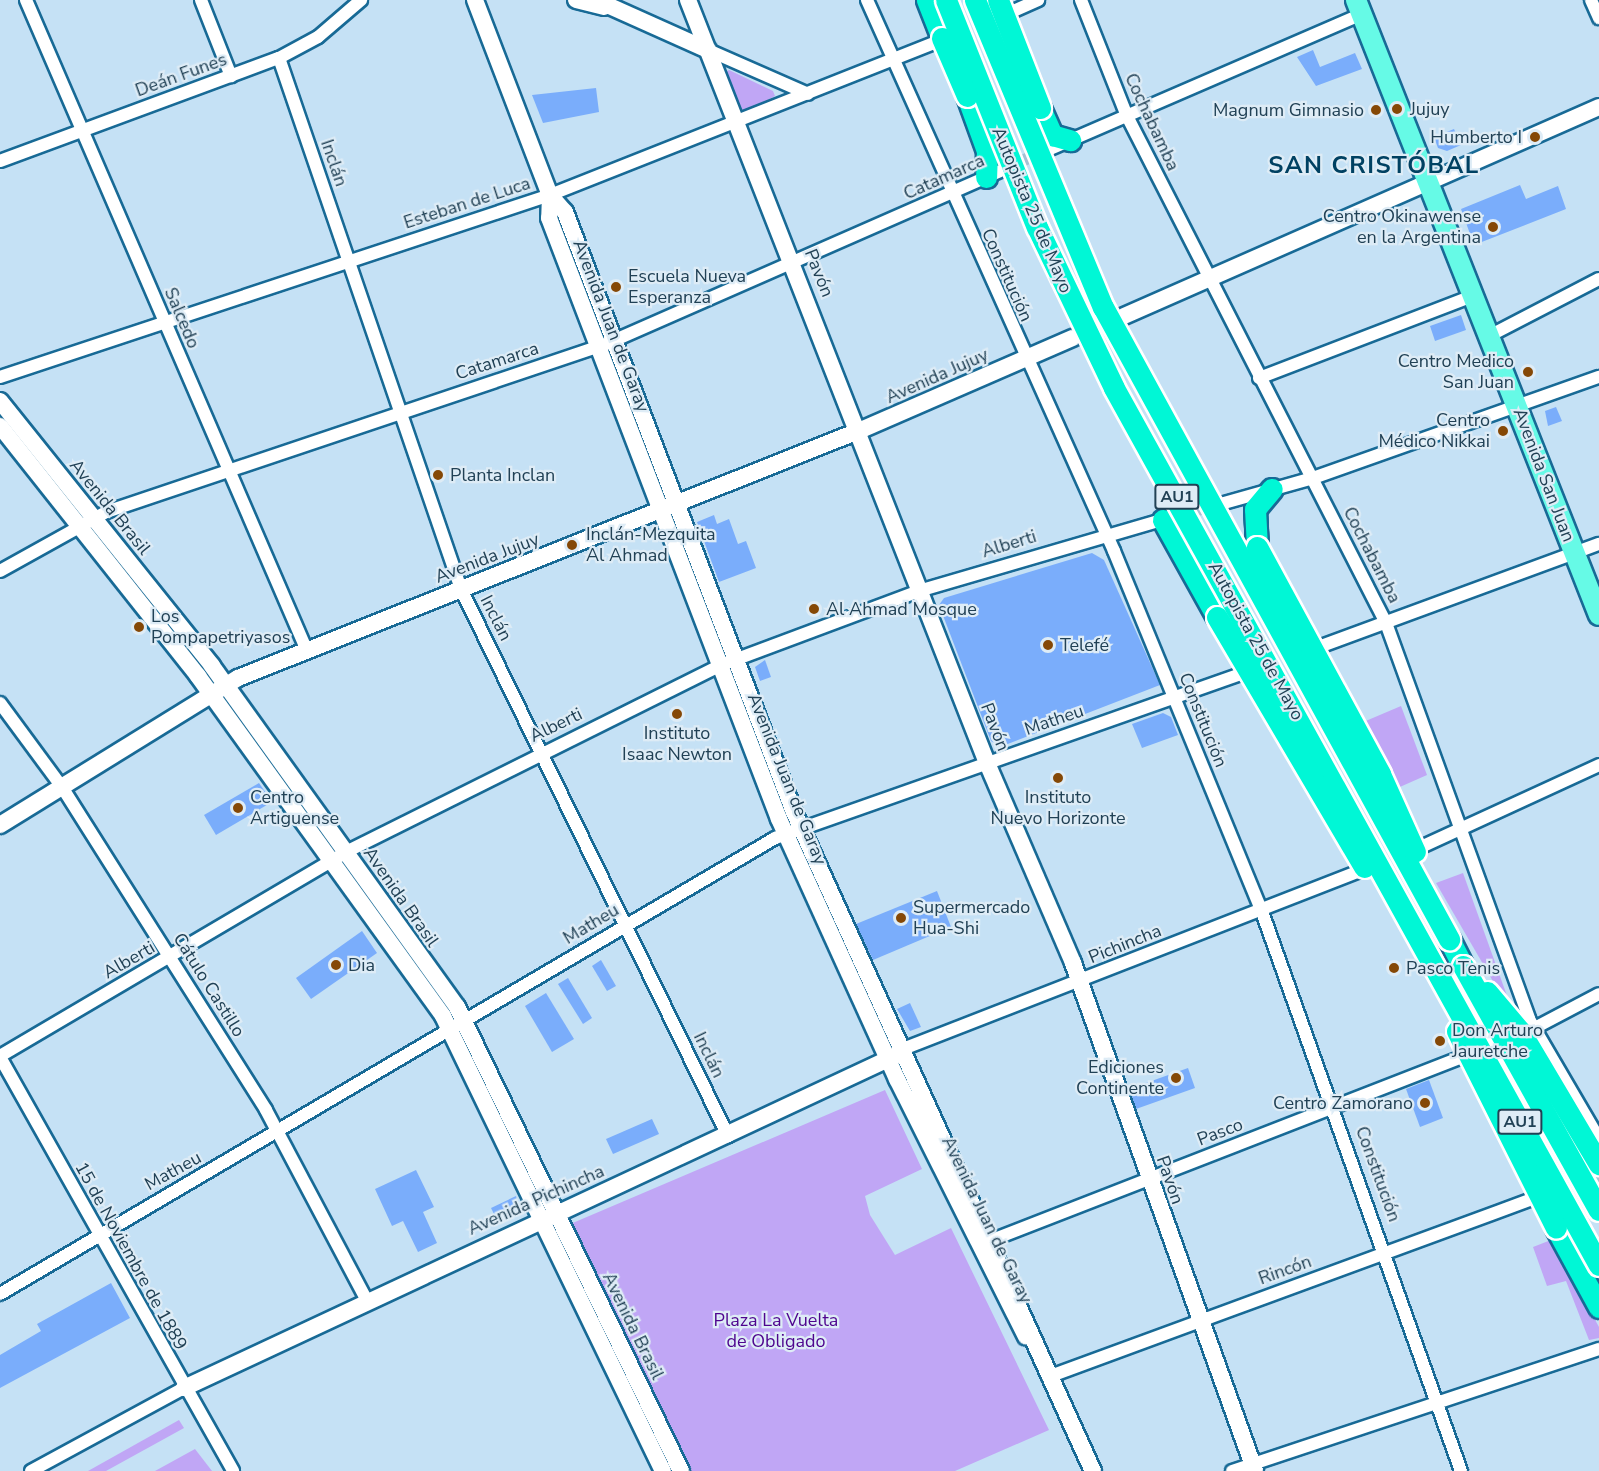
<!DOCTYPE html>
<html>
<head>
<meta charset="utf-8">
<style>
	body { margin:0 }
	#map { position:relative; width:1599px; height:1471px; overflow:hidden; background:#c5e1f5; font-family:"Nunito Sans",sans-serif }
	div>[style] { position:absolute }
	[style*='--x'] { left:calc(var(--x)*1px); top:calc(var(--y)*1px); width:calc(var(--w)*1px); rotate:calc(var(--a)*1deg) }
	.green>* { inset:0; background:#c0a6f5 }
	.building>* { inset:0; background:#7aadfb }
	.street-tunnel>* { height:12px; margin-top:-6px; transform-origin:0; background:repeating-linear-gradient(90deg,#a4c1d5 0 12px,transparent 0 18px) }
	.roads { filter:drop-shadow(2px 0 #186a96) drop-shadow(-2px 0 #186a96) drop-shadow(0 2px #186a96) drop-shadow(0 -2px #186a96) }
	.street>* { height:12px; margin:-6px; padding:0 6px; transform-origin:6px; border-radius:6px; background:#fff }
	.secondary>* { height:16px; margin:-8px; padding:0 8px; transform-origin:8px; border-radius:8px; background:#fff }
	.primary>* { height:20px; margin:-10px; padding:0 10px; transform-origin:10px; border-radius:10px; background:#66fae6 }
	.highway>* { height:21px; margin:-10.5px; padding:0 10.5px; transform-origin:10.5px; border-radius:10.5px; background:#00f7d6 }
	.bridges { filter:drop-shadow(2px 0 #fff) drop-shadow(-2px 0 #fff) drop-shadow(0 2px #fff) drop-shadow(0 -2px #fff) }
	.highway-bridge>* { height:21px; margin:-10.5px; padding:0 10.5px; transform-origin:10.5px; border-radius:10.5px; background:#00f7d6 }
	.dots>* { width:16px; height:16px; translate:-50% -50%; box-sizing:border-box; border:3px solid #deecf6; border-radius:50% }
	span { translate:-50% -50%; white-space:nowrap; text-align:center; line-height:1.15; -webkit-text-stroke:4.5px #deecf6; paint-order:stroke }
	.shield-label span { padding:2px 4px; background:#deecf6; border:2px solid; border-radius:4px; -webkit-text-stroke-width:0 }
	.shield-label { font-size:16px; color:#214155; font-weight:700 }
	.street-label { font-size:18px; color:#214155 }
	.poi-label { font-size:18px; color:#214155 }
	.left { translate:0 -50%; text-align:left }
	.right { translate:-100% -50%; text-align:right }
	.park-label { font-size:18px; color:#4e058e }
	.district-label { font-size:24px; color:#004162; font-weight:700; letter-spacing:1.5px }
</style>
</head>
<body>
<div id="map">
	<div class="green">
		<i style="clip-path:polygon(729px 70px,773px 91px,775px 96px,743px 113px,724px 73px)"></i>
		<i style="clip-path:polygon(1401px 706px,1427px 775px,1393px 790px,1361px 723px)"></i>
		<i style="clip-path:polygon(1463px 873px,1516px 1021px,1436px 883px)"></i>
		<i style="clip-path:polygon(885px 1090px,922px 1169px,865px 1196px,870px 1215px,895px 1255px,951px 1228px,1049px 1430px,955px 1471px,690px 1471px,568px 1225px)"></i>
		<i style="clip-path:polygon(1551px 1240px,1599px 1327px,1599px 1338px,1589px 1340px,1566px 1281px,1547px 1286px,1533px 1247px)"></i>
		<i style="clip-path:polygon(179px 1420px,184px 1428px,106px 1471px,88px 1471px)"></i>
		<i style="clip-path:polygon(195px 1449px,212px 1471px,155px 1471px)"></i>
	</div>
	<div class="building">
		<i style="clip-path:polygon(1313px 50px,1320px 67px,1355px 53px,1362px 69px,1316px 86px,1297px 57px)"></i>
		<i style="clip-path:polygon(596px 88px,599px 112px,543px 123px,532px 95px)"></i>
		<i style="clip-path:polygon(1454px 129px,1461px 145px,1447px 151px,1438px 148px,1434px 137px)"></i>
		<i style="clip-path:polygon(1520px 185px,1526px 199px,1558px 186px,1566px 209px,1474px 245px,1461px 209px)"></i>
		<i style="clip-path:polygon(1461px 315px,1466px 330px,1435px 341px,1430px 326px)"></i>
		<i style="clip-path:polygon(1556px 407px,1562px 421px,1548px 426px,1545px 411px)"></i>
		<i style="clip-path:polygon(714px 515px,717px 524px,729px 519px,738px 544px,746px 541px,756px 568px,719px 582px,697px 522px)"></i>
		<i style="clip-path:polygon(1092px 553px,1104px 560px,1160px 685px,1000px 747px,991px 741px,939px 605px,944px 598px)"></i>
		<i style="clip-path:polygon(765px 660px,771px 677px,760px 681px,755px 667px)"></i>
		<i style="clip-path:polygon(1163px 713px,1171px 717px,1178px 735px,1142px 748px,1132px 724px)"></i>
		<i style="clip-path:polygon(259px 783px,272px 802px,216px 835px,204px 815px)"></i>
		<i style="clip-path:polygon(937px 891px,951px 927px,873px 960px,856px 924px)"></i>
		<i style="clip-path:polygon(362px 931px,377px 953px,311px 999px,296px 978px)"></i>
		<i style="clip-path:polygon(601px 960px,616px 986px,607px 991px,592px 966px)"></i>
		<i style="clip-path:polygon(568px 978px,592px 1018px,583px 1024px,558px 984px)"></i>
		<i style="clip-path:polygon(546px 993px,574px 1039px,552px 1052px,525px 1006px)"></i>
		<i style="clip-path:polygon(910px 1003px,921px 1027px,910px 1031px,897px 1009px)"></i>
		<i style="clip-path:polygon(1188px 1068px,1195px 1088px,1136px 1109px,1129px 1089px)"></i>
		<i style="clip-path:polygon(1429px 1080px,1443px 1118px,1420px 1127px,1406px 1089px)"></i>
		<i style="clip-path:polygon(652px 1119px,659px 1134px,613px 1154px,606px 1139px)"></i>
		<i style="clip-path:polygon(416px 1170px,434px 1207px,423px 1212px,437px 1243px,418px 1252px,403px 1221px,392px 1226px,375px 1189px)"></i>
		<i style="clip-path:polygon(516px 1196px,519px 1207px,496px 1218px,491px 1208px)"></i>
		<i style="clip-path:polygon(111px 1283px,130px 1318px,0 1388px,0 1355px,41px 1331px,37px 1324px)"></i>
	</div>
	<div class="street-tunnel">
		<i style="--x:1007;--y:168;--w:40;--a:-25"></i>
		<i style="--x:1179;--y:515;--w:39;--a:-15"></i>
		<i style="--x:1555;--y:1192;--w:47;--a:-20"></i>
	</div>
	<div class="roads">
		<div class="street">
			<i style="--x:26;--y:0;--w:709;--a:66.65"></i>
			<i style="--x:201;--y:0;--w:82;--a:68.5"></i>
			<i style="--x:867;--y:0;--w:604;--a:65.85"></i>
			<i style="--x:1114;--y:551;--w:387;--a:67.7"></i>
			<i style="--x:1261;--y:909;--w:597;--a:70.41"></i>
			<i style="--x:1081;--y:0;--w:125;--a:68.4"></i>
			<i style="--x:1127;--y:116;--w:569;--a:62.94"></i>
			<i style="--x:1386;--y:623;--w:421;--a:70.1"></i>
			<i style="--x:1529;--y:1019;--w:139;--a:59.7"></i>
			<i style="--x:1591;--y:0;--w:20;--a:66"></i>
			<i style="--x:1009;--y:13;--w:32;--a:-24"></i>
			<i style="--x:708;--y:50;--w:109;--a:23.7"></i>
			<i style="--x:279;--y:58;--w:561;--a:71.08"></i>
			<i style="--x:461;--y:589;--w:609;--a:63.98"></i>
			<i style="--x:1050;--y:149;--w:340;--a:-23.4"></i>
			<i style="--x:0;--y:161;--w:297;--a:-20.3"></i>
			<i style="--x:279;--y:58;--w:44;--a:-28.3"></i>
			<i style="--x:318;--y:37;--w:57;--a:-40.7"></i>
			<i style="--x:1489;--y:336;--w:124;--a:-27.4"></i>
			<i style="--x:0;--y:377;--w:579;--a:-18.31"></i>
			<i style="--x:550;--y:195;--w:416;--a:-21.6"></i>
			<i style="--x:1259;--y:378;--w:229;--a:-21"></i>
			<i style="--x:1224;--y:503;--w:92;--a:-15.7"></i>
			<i style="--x:1313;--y:478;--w:303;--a:-19.5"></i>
			<i style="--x:0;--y:571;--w:121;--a:-29.1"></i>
			<i style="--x:106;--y:512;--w:527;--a:-18.57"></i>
			<i style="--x:606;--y:344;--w:430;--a:-23.7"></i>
			<i style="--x:1316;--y:648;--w:302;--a:-20.2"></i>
			<i style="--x:0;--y:703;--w:104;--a:53.6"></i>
			<i style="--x:62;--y:787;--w:382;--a:57.7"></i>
			<i style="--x:266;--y:1110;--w:214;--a:62.1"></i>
			<i style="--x:1421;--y:847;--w:196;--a:-24.7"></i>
			<i style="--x:1527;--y:1032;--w:81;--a:-27.8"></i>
			<i style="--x:903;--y:1049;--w:490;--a:-21.3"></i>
			<i style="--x:0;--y:1056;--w:402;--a:-30.5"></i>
			<i style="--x:346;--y:852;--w:419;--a:-26.5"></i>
			<i style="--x:721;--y:665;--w:215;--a:-20.5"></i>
			<i style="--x:922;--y:590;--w:256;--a:-16.3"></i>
			<i style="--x:0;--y:1057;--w:475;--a:60.6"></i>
			<i style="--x:992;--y:1240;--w:504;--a:-21.27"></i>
			<i style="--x:0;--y:1294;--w:899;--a:-30.47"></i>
			<i style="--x:775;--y:838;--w:495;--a:-19.4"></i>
			<i style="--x:1048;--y:1377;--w:519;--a:-20.18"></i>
			<i style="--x:31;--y:1471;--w:174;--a:-28.5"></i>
			<i style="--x:1232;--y:1471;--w:387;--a:-18.4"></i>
		</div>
		<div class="secondary">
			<i style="--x:475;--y:0;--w:209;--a:69"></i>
			<i style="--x:550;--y:195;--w:23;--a:49"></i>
			<i style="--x:565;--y:212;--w:642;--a:69.11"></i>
			<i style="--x:794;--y:812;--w:724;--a:65.6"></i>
			<i style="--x:576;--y:0;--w:29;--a:14"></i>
			<i style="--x:596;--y:0;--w:123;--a:24.1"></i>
			<i style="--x:688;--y:0;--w:819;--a:68.6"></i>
			<i style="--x:987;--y:763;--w:218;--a:66.7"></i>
			<i style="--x:1073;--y:963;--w:540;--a:70.29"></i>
			<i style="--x:550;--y:195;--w:23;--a:92"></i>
			<i style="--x:549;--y:218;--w:644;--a:69.06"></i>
			<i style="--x:779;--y:819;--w:286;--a:65.6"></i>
			<i style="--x:897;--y:1079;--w:288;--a:63.4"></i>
			<i style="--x:1124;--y:316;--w:519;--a:-23.75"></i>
			<i style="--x:0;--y:401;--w:339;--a:51.3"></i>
			<i style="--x:212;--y:666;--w:420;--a:54.3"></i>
			<i style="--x:457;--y:1007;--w:515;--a:64.23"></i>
			<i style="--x:0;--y:426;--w:319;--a:51.6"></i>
			<i style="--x:198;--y:676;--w:419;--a:54.2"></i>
			<i style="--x:443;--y:1016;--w:505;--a:64.2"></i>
			<i style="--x:0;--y:825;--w:280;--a:-31.7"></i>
			<i style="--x:238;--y:678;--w:671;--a:-21.71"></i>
			<i style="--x:861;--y:430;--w:231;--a:-23.5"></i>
			<i style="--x:184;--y:1388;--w:785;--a:-25.03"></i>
		</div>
		<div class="primary">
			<i style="--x:1356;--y:0;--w:661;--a:68.44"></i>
		</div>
		<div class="highway">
			<i style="--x:927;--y:0;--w:41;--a:68.5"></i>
			<i style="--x:967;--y:96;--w:59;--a:70"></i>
			<i style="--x:987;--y:151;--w:26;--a:92"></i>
			<i style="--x:1040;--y:108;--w:30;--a:66"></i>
			<i style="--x:1052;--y:135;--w:19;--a:16"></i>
			<i style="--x:1163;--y:520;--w:111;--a:60.9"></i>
			<i style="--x:1257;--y:547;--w:38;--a:-93"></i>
			<i style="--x:1255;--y:509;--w:26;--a:-50"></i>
			<i style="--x:1449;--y:939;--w:30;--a:63"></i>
			<i style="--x:1556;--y:1228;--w:90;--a:61.4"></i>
		</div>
	</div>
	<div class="bridges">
		<div class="highway-bridge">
			<i style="--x:946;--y:0;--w:245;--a:68.2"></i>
			<i style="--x:1037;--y:227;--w:178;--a:64.4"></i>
			<i style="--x:1114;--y:388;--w:1002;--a:61.06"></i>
			<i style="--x:975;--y:0;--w:333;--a:67.4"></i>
			<i style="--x:1103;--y:307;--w:721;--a:61.3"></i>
			<i style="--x:998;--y:0;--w:116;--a:68.7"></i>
			<i style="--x:942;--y:38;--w:63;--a:66.7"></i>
			<i style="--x:1257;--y:547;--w:258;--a:61.5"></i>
			<i style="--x:1380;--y:774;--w:85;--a:65.8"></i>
			<i style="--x:1217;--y:617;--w:290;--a:59.5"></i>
			<i style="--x:1463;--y:966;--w:279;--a:60.9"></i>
			<i style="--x:1487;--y:992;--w:51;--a:49.8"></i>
			<i style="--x:1520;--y:1031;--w:155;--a:59.3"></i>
			<i style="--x:1457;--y:1031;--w:220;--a:63.3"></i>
		</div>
	</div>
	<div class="dots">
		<i style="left:1397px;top:109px;background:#854806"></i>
		<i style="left:1376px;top:110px;background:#854806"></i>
		<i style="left:1535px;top:137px;background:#854806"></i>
		<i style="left:1493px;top:227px;background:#854806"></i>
		<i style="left:616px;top:287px;background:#854806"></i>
		<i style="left:1528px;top:372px;background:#854806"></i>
		<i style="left:1503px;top:431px;background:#854806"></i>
		<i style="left:438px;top:475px;background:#854806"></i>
		<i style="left:572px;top:545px;background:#854806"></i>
		<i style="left:814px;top:609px;background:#854806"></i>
		<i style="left:139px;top:627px;background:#854806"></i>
		<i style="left:1048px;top:645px;background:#854806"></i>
		<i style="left:677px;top:714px;background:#854806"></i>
		<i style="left:1058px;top:778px;background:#854806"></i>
		<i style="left:238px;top:808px;background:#854806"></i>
		<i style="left:901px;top:918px;background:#854806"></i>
		<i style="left:336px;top:965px;background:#854806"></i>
		<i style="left:1394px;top:968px;background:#854806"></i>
		<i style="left:1440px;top:1041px;background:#854806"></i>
		<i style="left:1176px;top:1078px;background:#854806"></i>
		<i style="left:1425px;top:1103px;background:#854806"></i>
	</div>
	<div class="shield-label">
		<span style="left:1177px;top:497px">AU1</span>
		<span style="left:1520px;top:1122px">AU1</span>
	</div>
	<div class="street-label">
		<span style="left:181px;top:75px;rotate:-20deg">Deán Funes</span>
		<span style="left:1152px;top:122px;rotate:65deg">Cochabamba</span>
		<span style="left:334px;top:163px;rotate:71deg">Inclán</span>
		<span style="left:944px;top:177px;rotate:-24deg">Catamarca</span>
		<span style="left:467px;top:203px;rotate:-18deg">Esteban de Luca</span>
		<span style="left:1032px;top:210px;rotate:67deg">Autopista 25 de Mayo</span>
		<span style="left:819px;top:273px;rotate:68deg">Pavón</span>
		<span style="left:1007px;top:275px;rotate:66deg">Constitución</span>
		<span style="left:182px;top:318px;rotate:67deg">Salcedo</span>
		<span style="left:611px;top:326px;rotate:69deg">Avenida Juan de Garay</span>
		<span style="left:497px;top:361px;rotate:-18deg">Catamarca</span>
		<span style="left:937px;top:376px;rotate:-24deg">Avenida Jujuy</span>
		<span style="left:1544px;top:475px;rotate:69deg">Avenida San Juan</span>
		<span style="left:110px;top:507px;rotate:51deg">Avenida Brasil</span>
		<span style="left:1009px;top:544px;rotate:-17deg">Alberti</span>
		<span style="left:1372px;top:555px;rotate:63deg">Cochabamba</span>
		<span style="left:487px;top:558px;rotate:-21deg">Avenida Jujuy</span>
		<span style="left:496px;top:618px;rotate:63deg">Inclán</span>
		<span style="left:1256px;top:641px;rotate:61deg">Autopista 25 de Mayo</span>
		<span style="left:1054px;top:720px;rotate:-19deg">Matheu</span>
		<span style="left:1203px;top:720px;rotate:68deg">Constitución</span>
		<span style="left:556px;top:725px;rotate:-26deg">Alberti</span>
		<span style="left:995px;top:727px;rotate:69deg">Pavón</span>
		<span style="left:787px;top:779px;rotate:68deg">Avenida Juan de Garay</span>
		<span style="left:401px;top:897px;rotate:55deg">Avenida Brasil</span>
		<span style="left:591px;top:924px;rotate:-31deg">Matheu</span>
		<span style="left:1125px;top:944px;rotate:-22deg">Pichincha</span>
		<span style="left:129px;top:960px;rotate:-30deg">Alberti</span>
		<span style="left:209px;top:985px;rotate:58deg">Cátulo Castillo</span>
		<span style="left:709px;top:1055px;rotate:64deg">Inclán</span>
		<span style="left:1220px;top:1132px;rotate:-21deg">Pasco</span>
		<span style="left:173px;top:1171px;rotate:-29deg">Matheu</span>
		<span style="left:1378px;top:1174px;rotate:70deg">Constitución</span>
		<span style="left:1170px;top:1180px;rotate:71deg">Pavón</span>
		<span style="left:536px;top:1200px;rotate:-24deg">Avenida Pichincha</span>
		<span style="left:987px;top:1220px;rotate:64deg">Avenida Juan de Garay</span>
		<span style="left:131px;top:1256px;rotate:61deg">15 de Noviembre de 1889</span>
		<span style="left:1285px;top:1270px;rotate:-20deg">Rincón</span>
		<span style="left:633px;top:1326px;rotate:64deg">Avenida Brasil</span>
	</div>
	<div class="poi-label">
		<span class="left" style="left:1410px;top:109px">Jujuy</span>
		<span class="right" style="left:1364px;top:110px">Magnum Gimnasio</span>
		<span class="right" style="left:1522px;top:137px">Humberto I</span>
		<span class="right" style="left:1481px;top:227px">Centro Okinawense<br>en la Argentina</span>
		<span class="left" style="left:628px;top:287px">Escuela Nueva<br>Esperanza</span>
		<span class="right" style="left:1514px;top:372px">Centro Medico<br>San Juan</span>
		<span class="right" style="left:1490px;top:431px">Centro<br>Médico Nikkai</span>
		<span class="left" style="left:450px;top:475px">Planta Inclan</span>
		<span class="left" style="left:586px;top:545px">Inclán-Mezquita<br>Al Ahmad</span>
		<span class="left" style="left:826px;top:609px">Al Ahmad Mosque</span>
		<span class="left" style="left:151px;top:627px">Los<br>Pompapetriyasos</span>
		<span class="left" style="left:1060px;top:645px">Telefé</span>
		<span style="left:677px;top:744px">Instituto<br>Isaac Newton</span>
		<span class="left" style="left:250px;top:808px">Centro<br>Artiguense</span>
		<span style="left:1058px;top:808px">Instituto<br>Nuevo Horizonte</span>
		<span class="left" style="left:913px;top:918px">Supermercado<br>Hua-Shi</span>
		<span class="left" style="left:348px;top:965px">Dia</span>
		<span class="left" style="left:1406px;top:968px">Pasco Tenis</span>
		<span class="left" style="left:1452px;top:1041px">Don Arturo<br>Jauretche</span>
		<span class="right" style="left:1164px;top:1078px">Ediciones<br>Continente</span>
		<span class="right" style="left:1413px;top:1103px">Centro Zamorano</span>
	</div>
	<div class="park-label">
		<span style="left:776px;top:1331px">Plaza La Vuelta<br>de Obligado</span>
	</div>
	<div class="district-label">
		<span style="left:1374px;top:166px">SAN CRISTÓBAL</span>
	</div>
</div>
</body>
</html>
